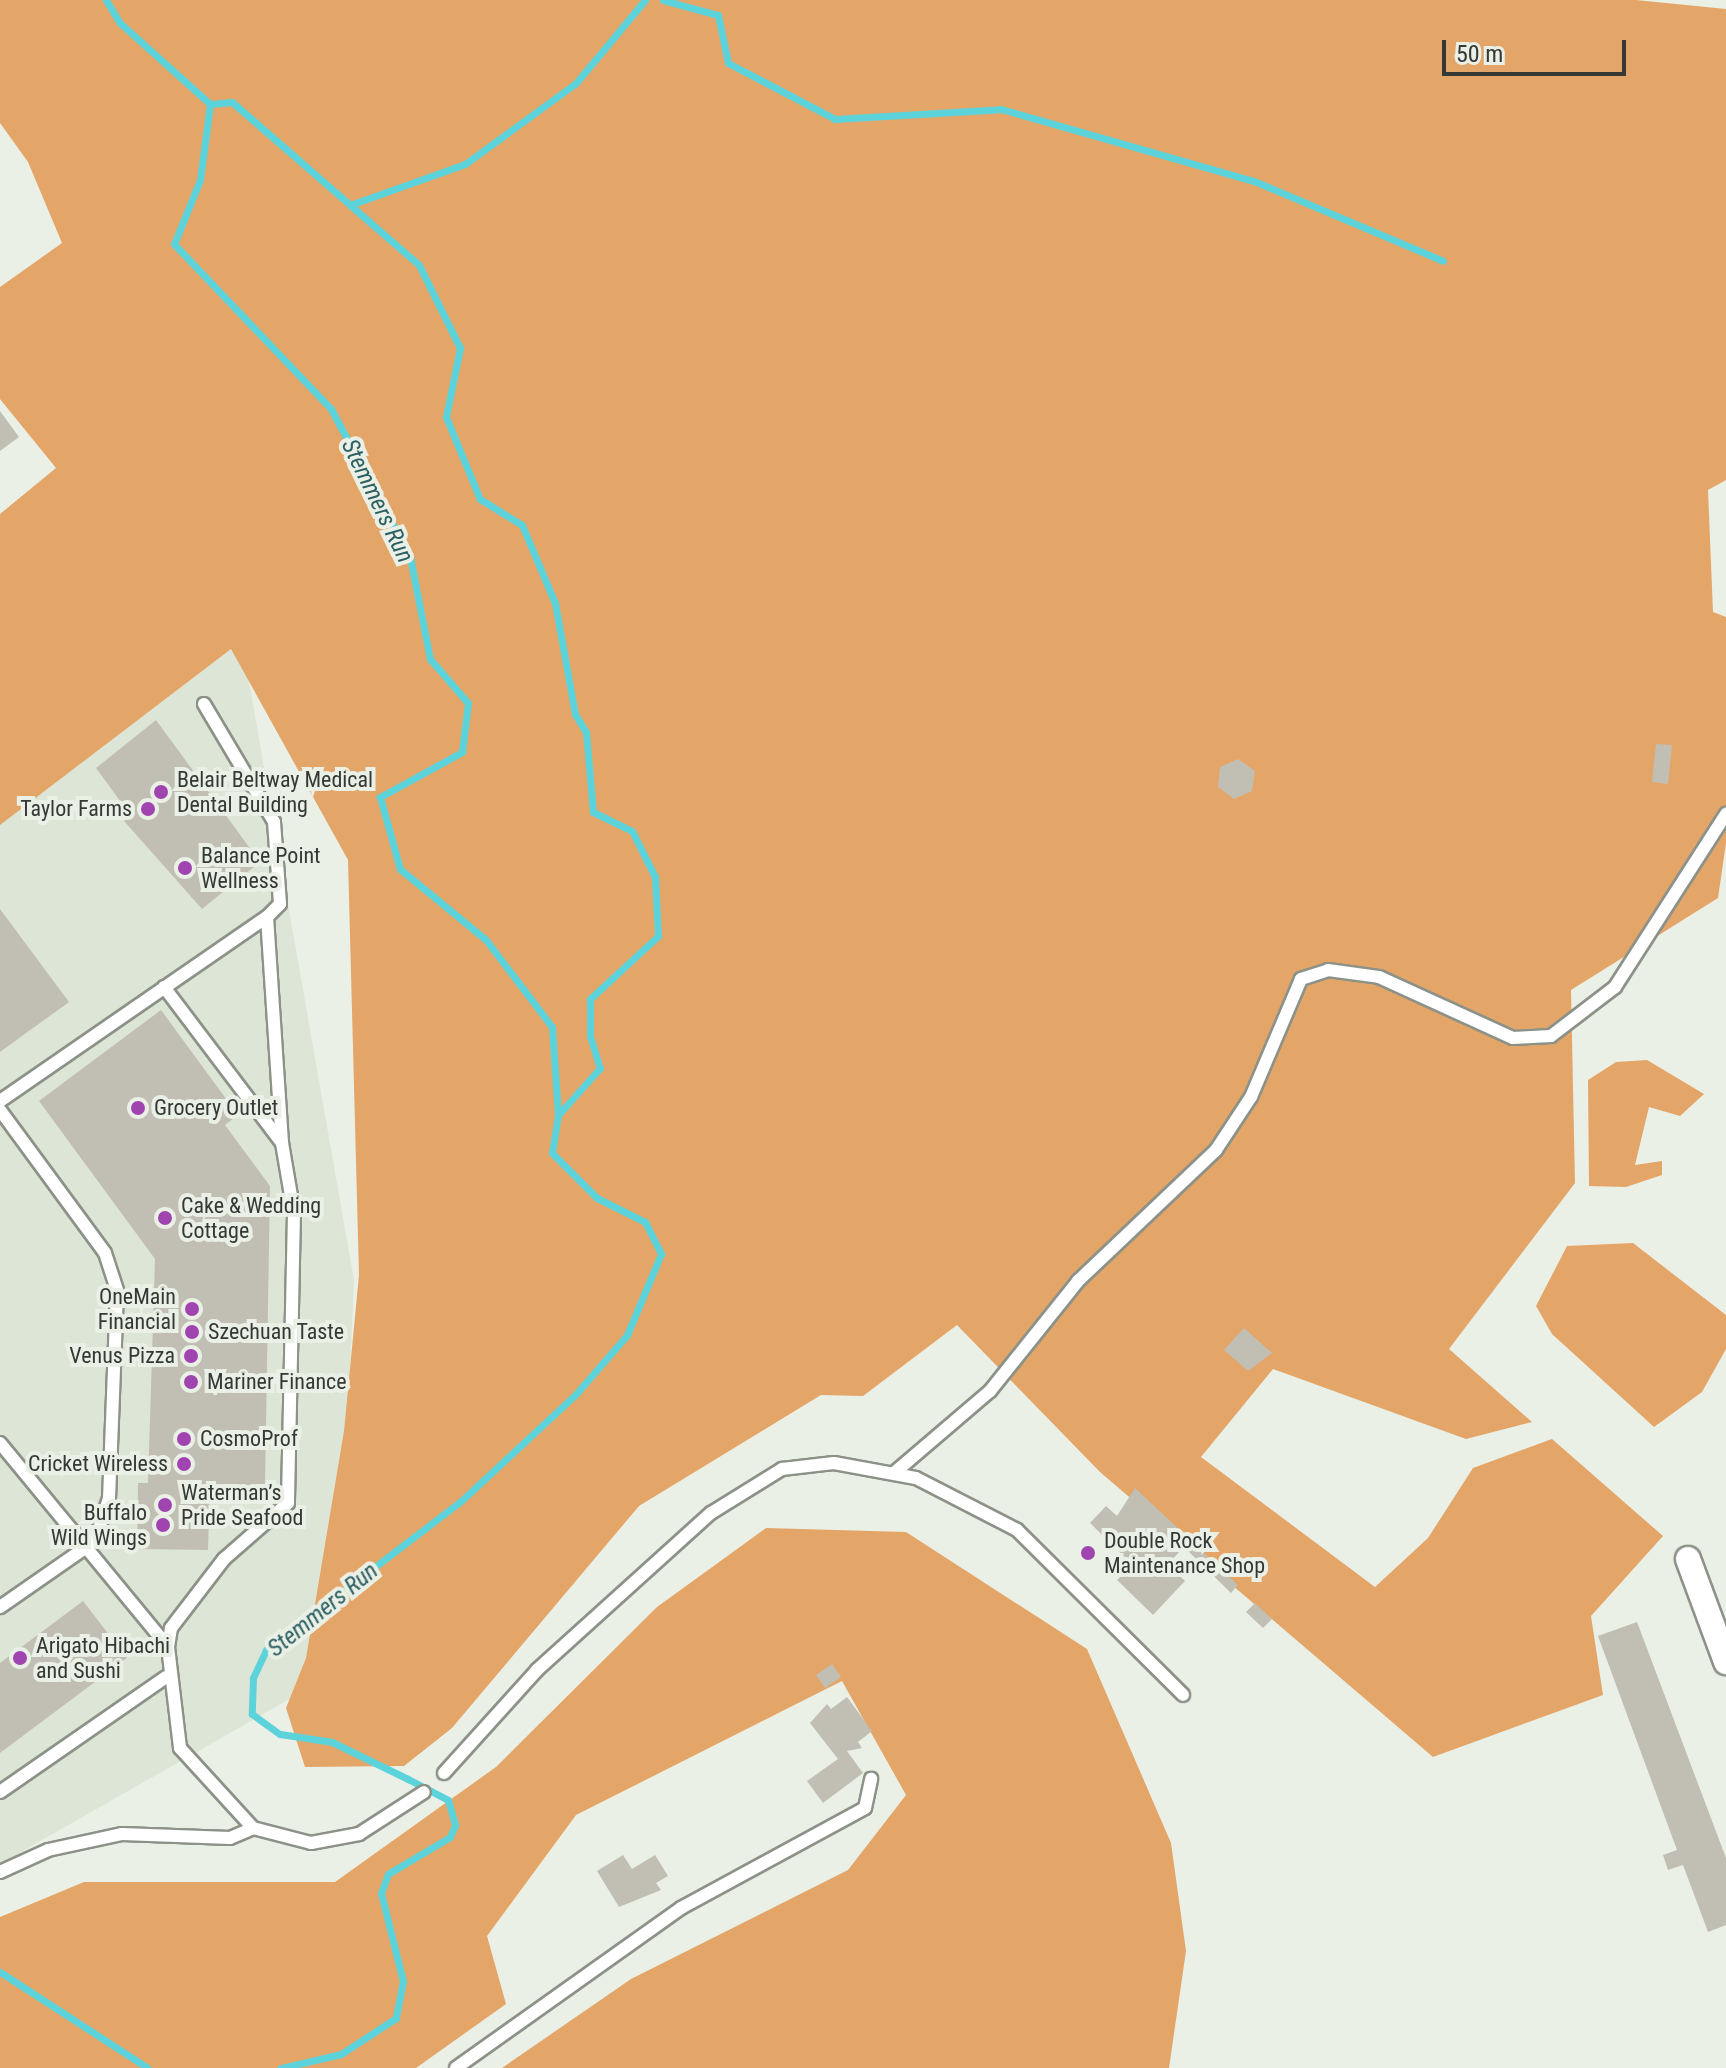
<!DOCTYPE html>
<html>
<head>
<meta charset="utf-8">
<style>
	body { margin:0 }
	#map { position:relative; width:1726px; height:2068px; overflow:hidden; background:#eaf0e6; font-family:"Roboto Condensed",sans-serif }
	div>[style] { position:absolute }
	[style*='--x'] { left:calc(var(--x)*1px); top:calc(var(--y)*1px); width:calc(var(--w)*1px); rotate:calc(var(--a)*1deg) }
	.built>* { inset:0; background:#dde6d6 }
	.forest>* { inset:0; background:#e4a569 }
	.stream>* { height:7px; margin:-3.5px; padding:0 3.5px; transform-origin:3.5px; border-radius:3.5px; background:#5cd3da }
	.building>* { inset:0; background:#c1bfb4 }
	.roads { filter:drop-shadow(2px 0 #8c9288) drop-shadow(-2px 0 #8c9288) drop-shadow(0 2px #8c9288) drop-shadow(0 -2px #8c9288) }
	.lane>* { height:12px; margin:-6px; padding:0 6px; transform-origin:6px; border-radius:6px; background:#fff }
	.street>* { height:24px; margin:-12px; padding:0 12px; transform-origin:12px; border-radius:12px; background:#fff }
	.dots>* { width:22px; height:22px; translate:-50% -50%; box-sizing:border-box; border:4px solid #eaf0e6; border-radius:50% }
	span { translate:-50% -50%; white-space:nowrap; text-align:center; line-height:1.15; -webkit-text-stroke:8px #eaf0e6; paint-order:stroke }
	.poi-label { font-size:22px; color:#363835 }
	.left { translate:0 -50%; text-align:left }
	.right { translate:-100% -50%; text-align:right }
	.water-label { font-size:24px; color:#2d6063; font-style:italic }
	.scale { position:absolute; left:1442px; top:40px; width:184px; height:36px; box-sizing:border-box; border:4px solid #363835; border-top:0; padding-left:10px; font-size:24px; line-height:28px; white-space:nowrap; color:#363835; -webkit-text-stroke:6px #eaf0e6; paint-order:stroke }
</style>
</head>
<body>
<div id="map">
	<div class="built">
		<i style="clip-path:polygon(241px 636px,354px 1280px,337px 1672px,0 1864px,0 802px)"></i>
	</div>
	<div class="forest">
		<i style="clip-path:polygon(0 0,1636px 0,1726px 9px,1726px 480px,1708px 490px,1713px 612px,1726px 617px,1726px 843px,1718px 898px,1571px 990px,1575px 1183px,1449px 1349px,1532px 1422px,1466px 1439px,1273px 1369px,1201px 1457px,1375px 1587px,1428px 1538px,1473px 1468px,1552px 1439px,1663px 1536px,1591px 1616px,1603px 1695px,1433px 1757px,1100px 1472px,957px 1325px,863px 1396px,821px 1395px,639px 1506px,452px 1728px,404px 1766px,305px 1767px,286px 1708px,306px 1658px,344px 1431px,359px 1275px,348px 860px,231px 649px,0 825px,0 514px,56px 468px,0 399px,0 287px,62px 243px,28px 162px,0 123px)"></i>
		<i style="clip-path:polygon(1647px 1060px,1704px 1094px,1680px 1116px,1649px 1107px,1635px 1165px,1662px 1161px,1662px 1175px,1626px 1187px,1589px 1186px,1588px 1080px,1616px 1062px)"></i>
		<i style="clip-path:polygon(1633px 1243px,1726px 1315px,1726px 1349px,1702px 1392px,1654px 1427px,1552px 1334px,1536px 1306px,1567px 1246px)"></i>
		<i style="clip-path:polygon(766px 1528px,906px 1532px,1087px 1649px,1171px 1843px,1186px 1951px,1169px 2068px,502px 2068px,631px 1979px,848px 1870px,906px 1795px,842px 1681px,576px 1815px,487px 1936px,506px 2004px,416px 2068px,0 2068px,0 1917px,84px 1882px,335px 1882px,496px 1767px,657px 1607px)"></i>
	</div>
	<div class="stream">
		<i style="--x:106;--y:0;--w:27;--a:59"></i>
		<i style="--x:120;--y:23;--w:121;--a:42"></i>
		<i style="--x:663;--y:0;--w:57;--a:15.3"></i>
		<i style="--x:718;--y:15;--w:49;--a:78.2"></i>
		<i style="--x:728;--y:63;--w:121;--a:27.6"></i>
		<i style="--x:835;--y:119;--w:166;--a:-3.4"></i>
		<i style="--x:1001;--y:109;--w:263;--a:15.9"></i>
		<i style="--x:1254;--y:181;--w:205;--a:22.9"></i>
		<i style="--x:210;--y:104;--w:77;--a:97.5"></i>
		<i style="--x:200;--y:180;--w:69;--a:112.1"></i>
		<i style="--x:174;--y:244;--w:228;--a:46.4"></i>
		<i style="--x:331;--y:409;--w:168;--a:61.9"></i>
		<i style="--x:410;--y:557;--w:104;--a:78.9"></i>
		<i style="--x:430;--y:659;--w:58;--a:49.2"></i>
		<i style="--x:468;--y:703;--w:49;--a:97"></i>
		<i style="--x:462;--y:752;--w:94;--a:151.2"></i>
		<i style="--x:380;--y:797;--w:75;--a:74.5"></i>
		<i style="--x:400;--y:869;--w:112;--a:39.5"></i>
		<i style="--x:486;--y:940;--w:109;--a:52.8"></i>
		<i style="--x:552;--y:1027;--w:88;--a:86.1"></i>
		<i style="--x:558;--y:1115;--w:38;--a:99"></i>
		<i style="--x:552;--y:1153;--w:64;--a:45"></i>
		<i style="--x:597;--y:1198;--w:54;--a:26.6"></i>
		<i style="--x:645;--y:1222;--w:36;--a:63"></i>
		<i style="--x:661;--y:1254;--w:88;--a:112.8"></i>
		<i style="--x:627;--y:1335;--w:79;--a:130.9"></i>
		<i style="--x:575;--y:1395;--w:156;--a:137.1"></i>
		<i style="--x:461;--y:1501;--w:245;--a:142.6"></i>
		<i style="--x:266;--y:1650;--w:31;--a:115"></i>
		<i style="--x:253;--y:1678;--w:36;--a:92"></i>
		<i style="--x:252;--y:1714;--w:34;--a:36"></i>
		<i style="--x:280;--y:1734;--w:53;--a:8.7"></i>
		<i style="--x:332;--y:1742;--w:85;--a:26"></i>
		<i style="--x:408;--y:1779;--w:45;--a:27.7"></i>
		<i style="--x:448;--y:1800;--w:26;--a:74"></i>
		<i style="--x:455;--y:1825;--w:13;--a:113"></i>
		<i style="--x:450;--y:1837;--w:72;--a:149.2"></i>
		<i style="--x:388;--y:1874;--w:20;--a:110"></i>
		<i style="--x:381;--y:1893;--w:91;--a:76"></i>
		<i style="--x:403;--y:1981;--w:38;--a:101"></i>
		<i style="--x:396;--y:2018;--w:66;--a:146.8"></i>
		<i style="--x:341;--y:2054;--w:62;--a:166.9"></i>
		<i style="--x:210;--y:104;--w:22;--a:-5"></i>
		<i style="--x:232;--y:102;--w:157;--a:41.1"></i>
		<i style="--x:350;--y:205;--w:122;--a:-19.6"></i>
		<i style="--x:465;--y:164;--w:137;--a:-36.1"></i>
		<i style="--x:576;--y:83;--w:108;--a:-50.3"></i>
		<i style="--x:350;--y:205;--w:91;--a:41"></i>
		<i style="--x:419;--y:265;--w:93;--a:63.7"></i>
		<i style="--x:460;--y:348;--w:70;--a:101.5"></i>
		<i style="--x:446;--y:417;--w:89;--a:67.5"></i>
		<i style="--x:480;--y:499;--w:49;--a:31.8"></i>
		<i style="--x:522;--y:525;--w:85;--a:67.1"></i>
		<i style="--x:555;--y:603;--w:113;--a:79.8"></i>
		<i style="--x:575;--y:714;--w:21;--a:59"></i>
		<i style="--x:586;--y:732;--w:80;--a:85"></i>
		<i style="--x:593;--y:812;--w:43;--a:26"></i>
		<i style="--x:632;--y:831;--w:51;--a:63.4"></i>
		<i style="--x:655;--y:877;--w:59;--a:87.1"></i>
		<i style="--x:658;--y:936;--w:93;--a:137.2"></i>
		<i style="--x:590;--y:999;--w:37;--a:90"></i>
		<i style="--x:590;--y:1036;--w:34;--a:73"></i>
		<i style="--x:600;--y:1068;--w:63;--a:131.8"></i>
		<i style="--x:0;--y:1972;--w:176;--a:33"></i>
	</div>
	<div class="building">
		<i style="clip-path:polygon(0 411px,19px 437px,0 451px)"></i>
		<i style="clip-path:polygon(156px 720px,260px 862px,202px 909px,124px 821px,131px 816px,96px 768px)"></i>
		<i style="clip-path:polygon(1656px 744px,1672px 745px,1668px 784px,1652px 782px)"></i>
		<i style="clip-path:polygon(1238px 759px,1255px 771px,1252px 791px,1234px 799px,1218px 787px,1220px 767px)"></i>
		<i style="clip-path:polygon(0 909px,69px 1002px,0 1052px)"></i>
		<i style="clip-path:polygon(161px 1010px,238px 1115px,225px 1125px,270px 1186px,265px 1485px,210px 1485px,208px 1550px,137px 1549px,138px 1483px,148px 1483px,155px 1259px,39px 1101px)"></i>
		<i style="clip-path:polygon(1244px 1328px,1272px 1353px,1248px 1371px,1224px 1350px)"></i>
		<i style="clip-path:polygon(1135px 1488px,1238px 1585px,1231px 1593px,1184px 1547px,1168px 1564px,1185px 1581px,1153px 1615px,1117px 1580px,1133px 1565px,1090px 1523px,1106px 1506px,1117px 1516px)"></i>
		<i style="clip-path:polygon(83px 1601px,127px 1658px,0 1753px,0 1663px)"></i>
		<i style="clip-path:polygon(1255px 1603px,1272px 1619px,1263px 1628px,1246px 1612px)"></i>
		<i style="clip-path:polygon(1637px 1622px,1726px 1858px,1726px 1925px,1708px 1932px,1683px 1865px,1668px 1870px,1663px 1855px,1677px 1850px,1598px 1636px)"></i>
		<i style="clip-path:polygon(832px 1664px,841px 1677px,825px 1688px,816px 1675px)"></i>
		<i style="clip-path:polygon(847px 1697px,872px 1731px,858px 1742px,862px 1748px,847px 1751px,863px 1773px,823px 1803px,807px 1781px,838px 1759px,810px 1723px,827px 1704px,831px 1709px)"></i>
		<i style="clip-path:polygon(623px 1855px,632px 1869px,655px 1855px,668px 1876px,656px 1883px,661px 1890px,619px 1907px,597px 1871px)"></i>
	</div>
	<div class="roads">
		<div class="lane">
			<i style="--x:204;--y:704;--w:137;--a:59.3"></i>
			<i style="--x:274;--y:822;--w:82;--a:85.8"></i>
			<i style="--x:280;--y:904;--w:18;--a:135"></i>
			<i style="--x:267;--y:917;--w:226;--a:86.2"></i>
			<i style="--x:164;--y:987;--w:196;--a:52.9"></i>
			<i style="--x:282;--y:1143;--w:71;--a:80.3"></i>
			<i style="--x:294;--y:1213;--w:290;--a:91.2"></i>
			<i style="--x:288;--y:1503;--w:85;--a:138.8"></i>
			<i style="--x:224;--y:1559;--w:87;--a:127.5"></i>
			<i style="--x:171;--y:1628;--w:19;--a:99"></i>
			<i style="--x:0;--y:1101;--w:324;--a:-34.6"></i>
			<i style="--x:0;--y:1110;--w:177;--a:53.7"></i>
			<i style="--x:105;--y:1253;--w:40;--a:72"></i>
			<i style="--x:117;--y:1291;--w:207;--a:92.2"></i>
			<i style="--x:109;--y:1498;--w:45;--a:108"></i>
			<i style="--x:95;--y:1541;--w:116;--a:145.2"></i>
			<i style="--x:0;--y:1443;--w:264;--a:50.5"></i>
			<i style="--x:168;--y:1647;--w:102;--a:83.2"></i>
			<i style="--x:180;--y:1748;--w:108;--a:47.6"></i>
			<i style="--x:894;--y:1473;--w:126;--a:-40.5"></i>
			<i style="--x:990;--y:1391;--w:141;--a:-51.3"></i>
			<i style="--x:1078;--y:1281;--w:190;--a:-43.5"></i>
			<i style="--x:1216;--y:1150;--w:64;--a:-56.6"></i>
			<i style="--x:1251;--y:1097;--w:128;--a:-67"></i>
			<i style="--x:1301;--y:979;--w:28;--a:-18"></i>
			<i style="--x:1328;--y:970;--w:51;--a:7.8"></i>
			<i style="--x:1379;--y:977;--w:147;--a:24.5"></i>
			<i style="--x:1513;--y:1038;--w:38;--a:-3"></i>
			<i style="--x:1551;--y:1036;--w:81;--a:-37.4"></i>
			<i style="--x:1615;--y:987;--w:206;--a:-57.3"></i>
			<i style="--x:444;--y:1773;--w:139;--a:-47.9"></i>
			<i style="--x:537;--y:1670;--w:234;--a:-42.1"></i>
			<i style="--x:711;--y:1513;--w:84;--a:-31.8"></i>
			<i style="--x:782;--y:1469;--w:52;--a:-6.6"></i>
			<i style="--x:834;--y:1463;--w:83;--a:10.4"></i>
			<i style="--x:916;--y:1478;--w:114;--a:27.2"></i>
			<i style="--x:1017;--y:1530;--w:234;--a:44.8"></i>
			<i style="--x:0;--y:1792;--w:202;--a:-34.7"></i>
			<i style="--x:0;--y:1872;--w:53;--a:-24.6"></i>
			<i style="--x:48;--y:1850;--w:76;--a:-12.2"></i>
			<i style="--x:122;--y:1834;--w:108;--a:2.1"></i>
			<i style="--x:230;--y:1838;--w:25;--a:-23"></i>
			<i style="--x:253;--y:1828;--w:60;--a:14.5"></i>
			<i style="--x:311;--y:1843;--w:49;--a:-10.6"></i>
			<i style="--x:359;--y:1834;--w:77;--a:-32.9"></i>
			<i style="--x:456;--y:2068;--w:276;--a:-35.4"></i>
			<i style="--x:681;--y:1908;--w:209;--a:-28.5"></i>
			<i style="--x:865;--y:1808;--w:30;--a:-78"></i>
		</div>
		<div class="street">
			<i style="--x:1688;--y:1559;--w:110;--a:69.7"></i>
		</div>
	</div>
	<div class="dots">
		<i style="left:161px;top:792px;background:#a045b0"></i>
		<i style="left:148px;top:809px;background:#a045b0"></i>
		<i style="left:185px;top:868px;background:#a045b0"></i>
		<i style="left:138px;top:1108px;background:#a045b0"></i>
		<i style="left:165px;top:1218px;background:#a045b0"></i>
		<i style="left:192px;top:1309px;background:#a045b0"></i>
		<i style="left:192px;top:1332px;background:#a045b0"></i>
		<i style="left:191px;top:1356px;background:#a045b0"></i>
		<i style="left:191px;top:1382px;background:#a045b0"></i>
		<i style="left:184px;top:1439px;background:#a045b0"></i>
		<i style="left:184px;top:1464px;background:#a045b0"></i>
		<i style="left:165px;top:1505px;background:#a045b0"></i>
		<i style="left:163px;top:1525px;background:#a045b0"></i>
		<i style="left:1088px;top:1553px;background:#a045b0"></i>
		<i style="left:20px;top:1658px;background:#a045b0"></i>
	</div>
	<div class="poi-label">
		<span class="left" style="left:177px;top:792px">Belair Beltway Medical<br>Dental Building</span>
		<span class="right" style="left:132px;top:809px">Taylor Farms</span>
		<span class="left" style="left:201px;top:868px">Balance Point<br>Wellness</span>
		<span class="left" style="left:154px;top:1108px">Grocery Outlet</span>
		<span class="left" style="left:181px;top:1218px">Cake &amp; Wedding<br>Cottage</span>
		<span class="right" style="left:176px;top:1309px">OneMain<br>Financial</span>
		<span class="left" style="left:208px;top:1332px">Szechuan Taste</span>
		<span class="right" style="left:175px;top:1356px">Venus Pizza</span>
		<span class="left" style="left:207px;top:1382px">Mariner Finance</span>
		<span class="left" style="left:200px;top:1439px">CosmoProf</span>
		<span class="right" style="left:168px;top:1464px">Cricket Wireless</span>
		<span class="left" style="left:181px;top:1505px">Waterman’s<br>Pride Seafood</span>
		<span class="right" style="left:147px;top:1525px">Buffalo<br>Wild Wings</span>
		<span class="left" style="left:1104px;top:1553px">Double Rock<br>Maintenance Shop</span>
		<span class="left" style="left:36px;top:1658px">Arigato Hibachi<br>and Sushi</span>
	</div>
	<div class="water-label">
		<span style="left:377px;top:501px;rotate:64deg">Stemmers Run</span>
		<span style="left:323px;top:1610px;rotate:-39deg">Stemmers Run</span>
	</div>
	<div class="scale">50 m</div>
</div>
</body>
</html>
